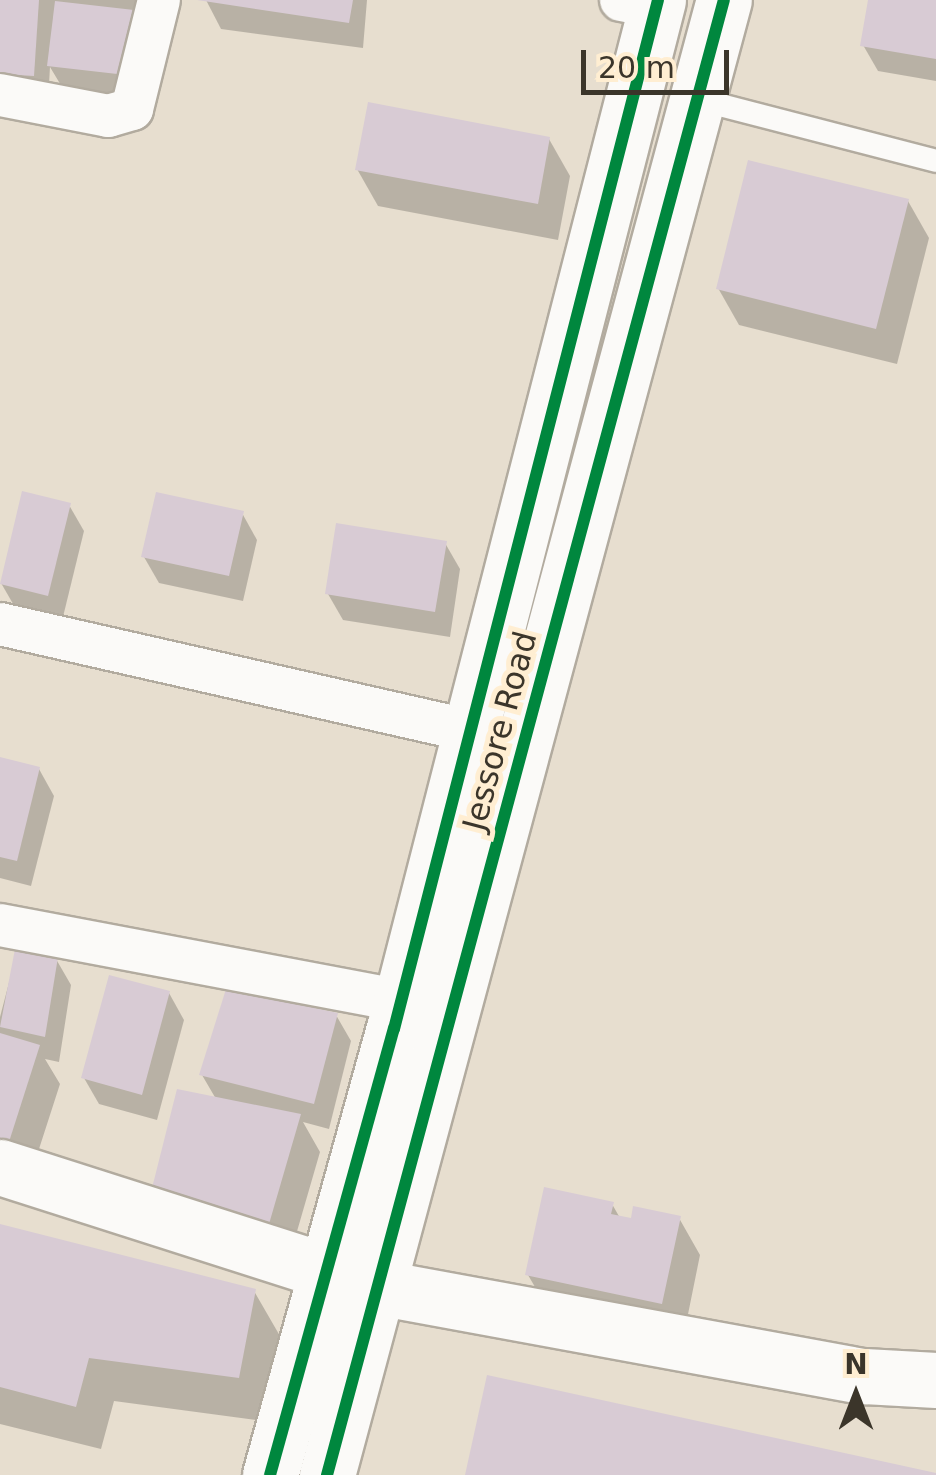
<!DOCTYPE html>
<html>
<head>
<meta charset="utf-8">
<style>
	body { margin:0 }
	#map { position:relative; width:936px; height:1475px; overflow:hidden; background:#e7decf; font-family:"DejaVu Sans",sans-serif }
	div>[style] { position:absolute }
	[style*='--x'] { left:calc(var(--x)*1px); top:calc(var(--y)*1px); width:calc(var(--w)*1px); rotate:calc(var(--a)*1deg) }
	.shadow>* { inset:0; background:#0003 }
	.building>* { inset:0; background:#d8cbd4 }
	.roads { filter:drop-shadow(2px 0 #b2ab9f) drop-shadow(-2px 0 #b2ab9f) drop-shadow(0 2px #b2ab9f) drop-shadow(0 -2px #b2ab9f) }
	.service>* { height:22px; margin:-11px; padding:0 11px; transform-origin:11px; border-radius:11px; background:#fbfaf8 }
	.minor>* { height:42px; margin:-21px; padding:0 21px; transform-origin:21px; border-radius:21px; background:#fbfaf8 }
	.tertiary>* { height:55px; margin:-27.5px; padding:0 27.5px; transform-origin:27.5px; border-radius:27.5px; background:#fbfaf8 }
	.trunk>* { height:55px; margin:-27.5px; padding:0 27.5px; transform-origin:27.5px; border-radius:27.5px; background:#fbfaf8 }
	.cycleway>* { height:12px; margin:-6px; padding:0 6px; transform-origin:6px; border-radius:6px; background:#00873e }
	span { translate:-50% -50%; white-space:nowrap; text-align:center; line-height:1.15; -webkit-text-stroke:10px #ffeed2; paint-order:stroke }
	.street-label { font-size:32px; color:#3b352a }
	.north { position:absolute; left:806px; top:1345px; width:100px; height:100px; -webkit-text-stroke:8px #ffeed2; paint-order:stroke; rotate:0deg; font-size:28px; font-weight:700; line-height:40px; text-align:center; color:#3b352a }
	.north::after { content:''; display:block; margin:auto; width:35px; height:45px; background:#3b352a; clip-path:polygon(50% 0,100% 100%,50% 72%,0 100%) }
	.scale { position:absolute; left:581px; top:50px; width:148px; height:45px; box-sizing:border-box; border:5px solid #3b352a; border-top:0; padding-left:12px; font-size:30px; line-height:35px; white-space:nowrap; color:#3b352a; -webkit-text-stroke:8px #ffeed2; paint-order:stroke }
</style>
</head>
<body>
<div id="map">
	<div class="shadow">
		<i style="clip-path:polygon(0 0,174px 0,140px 101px,65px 92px,50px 67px,48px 102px,0 99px)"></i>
		<i style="clip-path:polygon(206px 0,367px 0,363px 48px,221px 29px)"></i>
		<i style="clip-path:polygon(871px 0,936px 0,936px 81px,878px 71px,863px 45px)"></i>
		<i style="clip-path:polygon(549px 139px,570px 176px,558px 240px,378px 206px,357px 169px)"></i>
		<i style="clip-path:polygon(908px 201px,929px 238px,897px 364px,739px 325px,718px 288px)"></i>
		<i style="clip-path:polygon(69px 505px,84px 531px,62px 621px,16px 609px,1px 583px)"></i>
		<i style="clip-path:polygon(242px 513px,257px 540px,243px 601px,159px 583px,144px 557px)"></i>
		<i style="clip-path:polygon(445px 543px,460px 569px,450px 637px,343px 620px,328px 594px)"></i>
		<i style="clip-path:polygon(0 760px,39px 769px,54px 796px,31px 886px,0 878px)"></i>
		<i style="clip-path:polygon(17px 952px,56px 959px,71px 985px,59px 1062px,45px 1059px,60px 1084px,29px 1180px,0 1171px,0 1017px)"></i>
		<i style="clip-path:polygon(169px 993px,184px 1020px,157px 1120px,99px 1104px,84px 1078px)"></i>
		<i style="clip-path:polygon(336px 1015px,351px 1041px,329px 1129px,303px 1122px,320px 1152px,289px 1259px,178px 1092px,216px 1099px,202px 1075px)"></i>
		<i style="clip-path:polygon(612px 1204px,620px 1218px,679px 1218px,700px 1255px,683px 1339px,549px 1311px,528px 1275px)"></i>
		<i style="clip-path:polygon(0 1227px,254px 1291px,280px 1336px,263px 1421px,114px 1401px,101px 1449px,0 1424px)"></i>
	</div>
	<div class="building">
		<i style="clip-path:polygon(0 0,39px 0,34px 76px,0 74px)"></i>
		<i style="clip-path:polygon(197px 0,353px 0,349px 23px)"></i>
		<i style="clip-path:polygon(868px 0,936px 0,936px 59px,860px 46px)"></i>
		<i style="clip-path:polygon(55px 1px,134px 10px,126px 75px,47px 66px)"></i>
		<i style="clip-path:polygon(368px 102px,550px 137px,538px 204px,355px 170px)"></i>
		<i style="clip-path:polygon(748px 160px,909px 199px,876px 329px,716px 289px)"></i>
		<i style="clip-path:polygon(22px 491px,71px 503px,48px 596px,0 584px)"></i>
		<i style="clip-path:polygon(156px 492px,244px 511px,229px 576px,141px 557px)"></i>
		<i style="clip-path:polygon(336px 523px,447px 541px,435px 612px,325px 594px)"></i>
		<i style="clip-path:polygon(0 757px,40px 767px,17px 861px,0 857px)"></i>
		<i style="clip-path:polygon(15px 949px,58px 957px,45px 1037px,0 1027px)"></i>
		<i style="clip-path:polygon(109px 975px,170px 991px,142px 1095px,81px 1078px)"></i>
		<i style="clip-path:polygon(226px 989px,338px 1013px,314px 1104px,199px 1075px)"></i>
		<i style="clip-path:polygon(0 1033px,40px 1045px,8px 1145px,0 1142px)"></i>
		<i style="clip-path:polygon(177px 1089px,301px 1114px,269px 1224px,151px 1192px)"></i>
		<i style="clip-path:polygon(544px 1187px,614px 1202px,611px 1214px,631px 1218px,633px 1206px,681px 1216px,662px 1304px,525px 1275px)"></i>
		<i style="clip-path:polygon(0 1224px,256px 1289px,239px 1378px,89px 1358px,76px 1407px,0 1387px)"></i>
		<i style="clip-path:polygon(487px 1375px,936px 1473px,936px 1475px,465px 1475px)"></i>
	</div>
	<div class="roads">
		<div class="service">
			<i style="--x:697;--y:99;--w:247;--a:14.5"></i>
		</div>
		<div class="minor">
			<i style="--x:621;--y:0;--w:36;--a:11"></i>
			<i style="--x:0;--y:95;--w:110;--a:11"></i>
			<i style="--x:108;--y:116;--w:25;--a:-16"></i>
			<i style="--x:132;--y:109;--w:112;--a:-76.1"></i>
			<i style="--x:0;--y:624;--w:482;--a:12.8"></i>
			<i style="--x:0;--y:925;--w:408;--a:10.7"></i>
		</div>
		<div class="tertiary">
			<i style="--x:0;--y:1167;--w:396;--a:17.7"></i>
			<i style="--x:377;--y:1287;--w:495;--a:10.4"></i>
			<i style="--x:864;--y:1376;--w:72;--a:3.2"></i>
		</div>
		<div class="trunk">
			<i style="--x:270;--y:1475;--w:463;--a:-74.5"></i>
			<i style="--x:394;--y:1029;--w:1062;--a:-75.61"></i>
			<i style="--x:327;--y:1475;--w:1527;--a:-74.94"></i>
		</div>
	</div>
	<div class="cycleway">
		<i style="--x:270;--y:1475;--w:463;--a:-74.5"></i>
		<i style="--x:394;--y:1029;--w:1062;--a:-75.61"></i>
		<i style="--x:327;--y:1475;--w:1527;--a:-74.94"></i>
	</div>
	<div class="street-label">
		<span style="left:500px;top:731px;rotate:-75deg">Jessore Road</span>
	</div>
	<div class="north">N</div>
	<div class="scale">20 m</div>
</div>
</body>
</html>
